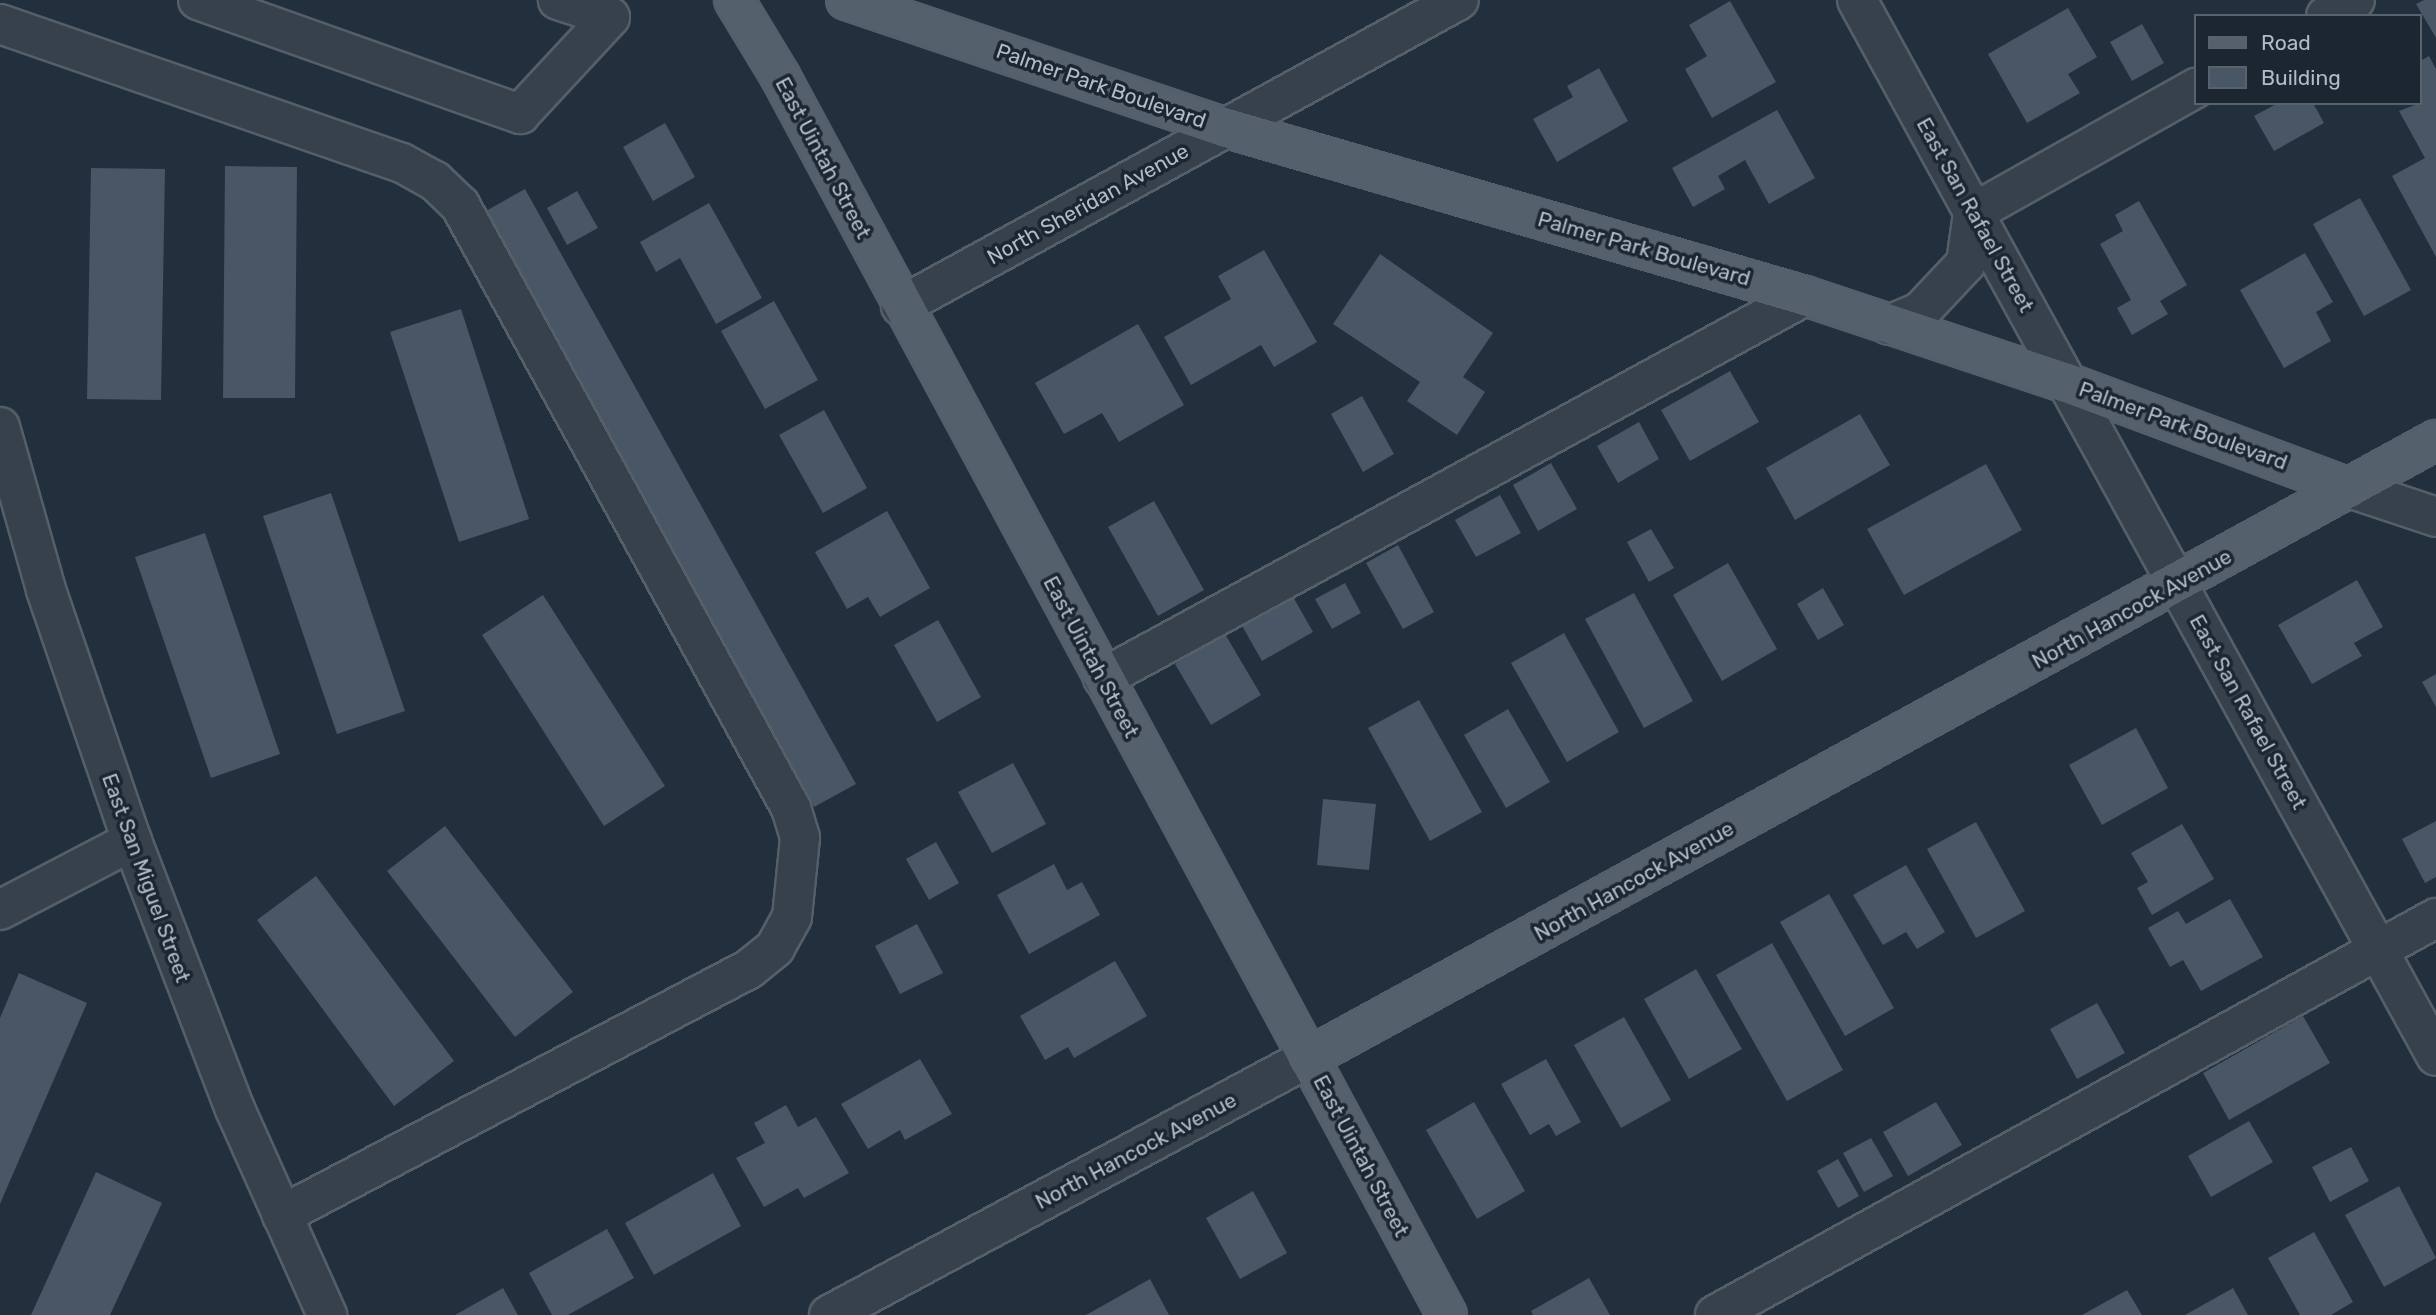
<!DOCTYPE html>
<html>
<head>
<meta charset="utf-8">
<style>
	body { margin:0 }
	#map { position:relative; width:2436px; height:1315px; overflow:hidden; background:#222f3c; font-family:Rubik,sans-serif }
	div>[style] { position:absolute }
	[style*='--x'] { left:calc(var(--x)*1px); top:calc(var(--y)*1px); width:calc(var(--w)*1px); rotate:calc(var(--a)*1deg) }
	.building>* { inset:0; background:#485665 }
	.roads { filter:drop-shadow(2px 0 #545f6a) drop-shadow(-2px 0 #545f6a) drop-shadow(0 2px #545f6a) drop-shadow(0 -2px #545f6a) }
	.minor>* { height:38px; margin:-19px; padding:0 19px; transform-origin:19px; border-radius:19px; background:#36414c }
	.major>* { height:38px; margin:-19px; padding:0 19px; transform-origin:19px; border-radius:19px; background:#54606c }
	span { translate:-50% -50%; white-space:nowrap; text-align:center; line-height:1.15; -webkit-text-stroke:7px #1b2631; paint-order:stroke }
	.street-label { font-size:21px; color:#b2bcc8 }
	.legend { position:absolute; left:2194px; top:14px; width:228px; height:91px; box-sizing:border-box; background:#1b2631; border:2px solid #57626d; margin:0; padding:9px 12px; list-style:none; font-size:21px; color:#b2bcc8 }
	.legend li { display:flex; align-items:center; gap:14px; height:35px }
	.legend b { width:35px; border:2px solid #57626d }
</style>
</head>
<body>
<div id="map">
	<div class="building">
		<i style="clip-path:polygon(2424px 0,2436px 0,2436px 38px,2416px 4px)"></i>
		<i style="clip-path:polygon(1730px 1px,1776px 82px,1712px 118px,1685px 69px,1707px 56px,1689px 25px)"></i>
		<i style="clip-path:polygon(2068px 8px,2097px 57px,2068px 74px,2080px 93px,2027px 123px,1988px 54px)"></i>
		<i style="clip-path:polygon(2142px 24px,2164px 63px,2132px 81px,2110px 42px)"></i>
		<i style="clip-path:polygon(2429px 56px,2436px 69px,2436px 257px,2392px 176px,2425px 158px,2399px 111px,2420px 103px,2420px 61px)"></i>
		<i style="clip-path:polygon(1599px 68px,1628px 121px,1557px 162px,1533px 119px,1573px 97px,1567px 86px)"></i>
		<i style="clip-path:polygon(2278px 103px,2313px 103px,2324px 123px,2274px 151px,2254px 116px)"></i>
		<i style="clip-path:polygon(1777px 110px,1815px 178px,1769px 204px,1745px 160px,1718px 176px,1725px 189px,1693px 207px,1672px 168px)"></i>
		<i style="clip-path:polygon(665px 123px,695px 177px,653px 201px,623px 147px)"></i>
		<i style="clip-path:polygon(225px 166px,297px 167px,295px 398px,223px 398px)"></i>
		<i style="clip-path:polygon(91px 168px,165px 169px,161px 400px,87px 399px)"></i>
		<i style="clip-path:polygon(525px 189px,856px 784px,814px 807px,484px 212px)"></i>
		<i style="clip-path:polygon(577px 191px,598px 228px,567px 245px,547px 208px)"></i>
		<i style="clip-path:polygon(2360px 198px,2411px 290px,2364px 316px,2313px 224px)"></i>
		<i style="clip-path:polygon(2139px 201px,2187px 285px,2160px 301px,2168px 314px,2132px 335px,2117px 308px,2131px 300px,2100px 244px,2123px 231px,2115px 215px)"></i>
		<i style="clip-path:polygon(709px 203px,762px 298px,716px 324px,680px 258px,656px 272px,640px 242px)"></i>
		<i style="clip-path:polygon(1264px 250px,1317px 342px,1274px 367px,1261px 345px,1191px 385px,1164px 337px,1231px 299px,1218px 276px)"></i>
		<i style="clip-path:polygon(2305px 253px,2333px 302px,2316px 312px,2331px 341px,2284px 368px,2240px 290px)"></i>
		<i style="clip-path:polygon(1380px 254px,1493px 333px,1463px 377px,1485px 392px,1457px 435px,1407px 401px,1420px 382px,1333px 324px)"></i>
		<i style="clip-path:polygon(774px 301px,818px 380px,765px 409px,721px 331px)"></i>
		<i style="clip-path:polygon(461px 309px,529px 519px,459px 542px,390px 332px)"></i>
		<i style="clip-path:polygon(1138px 324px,1184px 405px,1119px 442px,1102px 413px,1064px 434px,1035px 383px)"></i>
		<i style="clip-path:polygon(1730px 371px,1759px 422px,1690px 461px,1661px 410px)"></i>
		<i style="clip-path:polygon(1362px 396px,1394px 454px,1363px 472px,1331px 414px)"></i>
		<i style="clip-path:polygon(824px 410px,867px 488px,823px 513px,779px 435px)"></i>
		<i style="clip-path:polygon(1860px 414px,1890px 465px,1795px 520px,1766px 468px)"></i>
		<i style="clip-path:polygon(1639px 422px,1659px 459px,1618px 483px,1597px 446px)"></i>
		<i style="clip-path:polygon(1551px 463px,1577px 509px,1538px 531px,1513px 485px)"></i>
		<i style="clip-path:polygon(1986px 464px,2022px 530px,1904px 595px,1867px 529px)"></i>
		<i style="clip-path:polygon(331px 493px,405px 711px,337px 734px,263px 516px)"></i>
		<i style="clip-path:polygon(1500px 495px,1521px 533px,1476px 557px,1455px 520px)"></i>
		<i style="clip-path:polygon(1154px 501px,1204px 590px,1158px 616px,1108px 527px)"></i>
		<i style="clip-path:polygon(887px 511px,930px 588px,880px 617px,868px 597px,847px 609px,815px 552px)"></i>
		<i style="clip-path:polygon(1651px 529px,1674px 568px,1649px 582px,1627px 542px)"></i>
		<i style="clip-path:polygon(205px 533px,280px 754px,211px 778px,135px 557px)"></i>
		<i style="clip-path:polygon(1398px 545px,1434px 612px,1403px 629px,1366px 563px)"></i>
		<i style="clip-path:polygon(1728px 563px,1777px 649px,1722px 681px,1673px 595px)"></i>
		<i style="clip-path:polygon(2357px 580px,2383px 627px,2354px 643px,2362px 656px,2312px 684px,2278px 625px)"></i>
		<i style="clip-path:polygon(1345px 583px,1361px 613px,1332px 629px,1315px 599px)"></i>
		<i style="clip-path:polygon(1823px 588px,1844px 625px,1818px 640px,1797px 604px)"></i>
		<i style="clip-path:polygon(1634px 593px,1693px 701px,1644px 728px,1585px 619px)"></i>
		<i style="clip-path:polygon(543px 595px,665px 786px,604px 826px,482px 635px)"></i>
		<i style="clip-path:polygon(1292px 595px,1313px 632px,1262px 661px,1241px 624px)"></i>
		<i style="clip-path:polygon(938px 620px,981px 697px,937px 722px,894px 645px)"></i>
		<i style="clip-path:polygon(1564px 633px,1619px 732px,1567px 762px,1511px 663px)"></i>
		<i style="clip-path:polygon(1225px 634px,1261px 695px,1211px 725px,1175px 664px)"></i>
		<i style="clip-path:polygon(2436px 674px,2436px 707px,2422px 682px)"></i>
		<i style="clip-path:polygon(1419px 700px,1482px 812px,1430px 841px,1368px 728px)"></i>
		<i style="clip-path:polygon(1508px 709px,1550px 782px,1506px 808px,1464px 735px)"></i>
		<i style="clip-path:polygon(2136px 728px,2168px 788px,2102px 825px,2069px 765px)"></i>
		<i style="clip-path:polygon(1013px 763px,1046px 824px,992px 853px,958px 792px)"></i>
		<i style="clip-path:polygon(1323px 799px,1376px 804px,1369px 870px,1317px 865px)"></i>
		<i style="clip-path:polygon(2436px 821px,2436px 877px,2425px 883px,2402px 839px)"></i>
		<i style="clip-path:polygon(1976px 822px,2025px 911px,1976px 938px,1927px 849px)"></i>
		<i style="clip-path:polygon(2182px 824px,2214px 879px,2152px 915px,2137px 888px,2148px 882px,2131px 853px)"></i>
		<i style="clip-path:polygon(445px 826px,573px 992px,515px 1037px,387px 871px)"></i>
		<i style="clip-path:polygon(936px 842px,959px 883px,929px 900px,906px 859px)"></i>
		<i style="clip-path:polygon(1054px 864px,1067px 890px,1082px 882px,1100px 915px,1029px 954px,997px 895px)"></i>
		<i style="clip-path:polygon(1906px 865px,1945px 932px,1917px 949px,1906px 932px,1883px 945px,1853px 895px)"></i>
		<i style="clip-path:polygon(316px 876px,454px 1061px,394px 1106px,257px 920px)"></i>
		<i style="clip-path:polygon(1829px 894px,1894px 1008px,1845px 1036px,1780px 922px)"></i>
		<i style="clip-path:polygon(2230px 899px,2263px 957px,2201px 991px,2183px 960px,2170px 967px,2148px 928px,2178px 911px,2186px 924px)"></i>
		<i style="clip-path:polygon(917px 924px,943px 973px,900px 994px,875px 946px)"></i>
		<i style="clip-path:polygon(1772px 943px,1843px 1070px,1787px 1101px,1716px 975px)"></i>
		<i style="clip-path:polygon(1115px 961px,1147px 1016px,1074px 1058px,1068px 1047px,1045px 1060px,1020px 1016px)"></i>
		<i style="clip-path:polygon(1696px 969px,1742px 1049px,1689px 1079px,1644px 999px)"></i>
		<i style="clip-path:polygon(19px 973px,87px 1003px,0 1204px,0 1018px)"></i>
		<i style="clip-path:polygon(2097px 1003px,2125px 1053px,2077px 1079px,2050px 1029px)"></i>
		<i style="clip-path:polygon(2303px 1016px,2330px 1063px,2229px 1120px,2203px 1073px)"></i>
		<i style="clip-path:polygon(1624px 1017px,1671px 1100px,1621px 1128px,1574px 1045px)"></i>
		<i style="clip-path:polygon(920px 1059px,952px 1114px,905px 1140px,900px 1130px,868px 1149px,841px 1104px)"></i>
		<i style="clip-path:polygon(1546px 1059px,1581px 1122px,1556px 1136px,1549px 1124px,1530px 1135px,1501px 1084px)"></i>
		<i style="clip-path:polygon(1474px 1102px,1525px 1191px,1477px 1219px,1426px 1130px)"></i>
		<i style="clip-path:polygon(1936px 1102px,1962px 1145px,1908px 1176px,1883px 1132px)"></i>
		<i style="clip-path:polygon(786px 1105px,798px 1127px,816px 1117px,849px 1173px,804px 1198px,798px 1188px,764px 1207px,736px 1158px,765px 1143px,754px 1123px)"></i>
		<i style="clip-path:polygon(2249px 1121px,2273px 1162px,2211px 1197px,2188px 1156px)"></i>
		<i style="clip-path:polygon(1871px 1138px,1893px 1176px,1864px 1192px,1843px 1153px)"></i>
		<i style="clip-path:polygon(2351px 1147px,2369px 1181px,2330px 1202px,2312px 1167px)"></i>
		<i style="clip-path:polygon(1838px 1159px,1859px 1196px,1838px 1208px,1817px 1171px)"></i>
		<i style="clip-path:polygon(96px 1172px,162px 1203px,110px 1315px,31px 1315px)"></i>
		<i style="clip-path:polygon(713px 1173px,741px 1226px,654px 1275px,625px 1223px)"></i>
		<i style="clip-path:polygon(2399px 1186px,2436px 1258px,2384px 1287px,2345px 1215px)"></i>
		<i style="clip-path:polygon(1253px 1191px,1287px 1253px,1240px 1279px,1206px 1218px)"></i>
		<i style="clip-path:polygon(607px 1229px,634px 1278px,568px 1315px,552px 1315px,529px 1273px)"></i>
		<i style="clip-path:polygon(2314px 1232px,2353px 1302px,2331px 1315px,2300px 1315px,2268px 1258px)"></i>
		<i style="clip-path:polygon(1589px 1278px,1610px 1315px,1533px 1315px,1531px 1311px)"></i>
		<i style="clip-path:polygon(1150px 1279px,1169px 1315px,1086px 1315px)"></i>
		<i style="clip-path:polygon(503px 1288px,518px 1315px,455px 1315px)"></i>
		<i style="clip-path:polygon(2233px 1288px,2248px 1315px,2185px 1315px)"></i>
		<i style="clip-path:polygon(2127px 1290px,2142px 1315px,2082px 1315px)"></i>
	</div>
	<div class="roads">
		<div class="minor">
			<i style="--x:198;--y:0;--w:342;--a:19.5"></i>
			<i style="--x:520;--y:114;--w:132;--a:-47.1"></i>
			<i style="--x:610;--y:17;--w:55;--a:-161.9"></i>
			<i style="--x:1857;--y:0;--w:1204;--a:61.26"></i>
			<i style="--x:2326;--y:16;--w:33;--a:-29"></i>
			<i style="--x:0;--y:24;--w:425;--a:19.1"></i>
			<i style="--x:402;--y:163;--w:38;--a:29"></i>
			<i style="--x:435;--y:181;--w:35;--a:44"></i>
			<i style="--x:460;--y:205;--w:688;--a:61.24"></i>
			<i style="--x:791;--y:808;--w:31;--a:73"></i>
			<i style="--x:800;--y:838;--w:79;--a:95.8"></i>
			<i style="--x:792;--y:917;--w:35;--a:119"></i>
			<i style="--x:775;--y:948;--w:33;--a:141"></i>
			<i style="--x:749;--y:969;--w:528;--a:152.22"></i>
			<i style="--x:1973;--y:213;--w:256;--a:-29.3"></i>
			<i style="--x:901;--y:306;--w:636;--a:-28.74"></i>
			<i style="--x:1889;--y:325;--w:34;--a:-23"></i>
			<i style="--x:1920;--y:312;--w:67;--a:-46.8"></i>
			<i style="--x:1966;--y:263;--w:50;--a:-82"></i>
			<i style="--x:0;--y:427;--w:169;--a:74.2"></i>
			<i style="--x:46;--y:590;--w:265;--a:71.1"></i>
			<i style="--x:132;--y:841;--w:287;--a:69"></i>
			<i style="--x:235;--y:1109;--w:226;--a:65.9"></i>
			<i style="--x:2349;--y:488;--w:92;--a:18.4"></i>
			<i style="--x:1103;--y:678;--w:799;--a:-28.55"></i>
			<i style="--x:0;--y:910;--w:149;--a:-27.6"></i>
			<i style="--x:829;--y:1315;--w:544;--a:-28.22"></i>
			<i style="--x:1715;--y:1315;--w:823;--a:-28.84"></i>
		</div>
		<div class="major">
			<i style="--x:734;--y:0;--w:89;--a:58.8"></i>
			<i style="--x:780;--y:76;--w:1407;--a:61.7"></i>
			<i style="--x:846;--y:0;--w:402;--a:18.6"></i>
			<i style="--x:1227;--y:128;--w:602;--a:16.21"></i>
			<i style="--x:1805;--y:296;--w:276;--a:18.4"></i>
			<i style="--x:2067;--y:383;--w:301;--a:20.4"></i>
			<i style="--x:1308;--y:1058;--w:1286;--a:-28.72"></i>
		</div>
	</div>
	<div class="street-label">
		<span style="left:1101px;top:86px;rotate:19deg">Palmer Park Boulevard</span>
		<span style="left:823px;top:158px;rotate:62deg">East Uintah Street</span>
		<span style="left:1088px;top:204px;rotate:-29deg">North Sheridan Avenue</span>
		<span style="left:1975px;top:215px;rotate:61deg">East San Rafael Street</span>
		<span style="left:1644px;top:249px;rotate:16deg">Palmer Park Boulevard</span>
		<span style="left:2183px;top:426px;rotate:20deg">Palmer Park Boulevard</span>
		<span style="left:2132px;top:609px;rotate:-29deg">North Hancock Avenue</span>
		<span style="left:1091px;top:657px;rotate:62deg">East Uintah Street</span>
		<span style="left:2248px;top:712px;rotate:61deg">East San Rafael Street</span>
		<span style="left:146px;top:878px;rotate:70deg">East San Miguel Street</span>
		<span style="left:1634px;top:881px;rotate:-29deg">North Hancock Avenue</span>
		<span style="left:1136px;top:1151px;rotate:-28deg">North Hancock Avenue</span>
		<span style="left:1361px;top:1156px;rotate:62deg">East Uintah Street</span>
	</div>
	<ul class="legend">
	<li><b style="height:9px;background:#54606c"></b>Road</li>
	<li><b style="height:19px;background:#485665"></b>Building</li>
	</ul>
</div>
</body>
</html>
